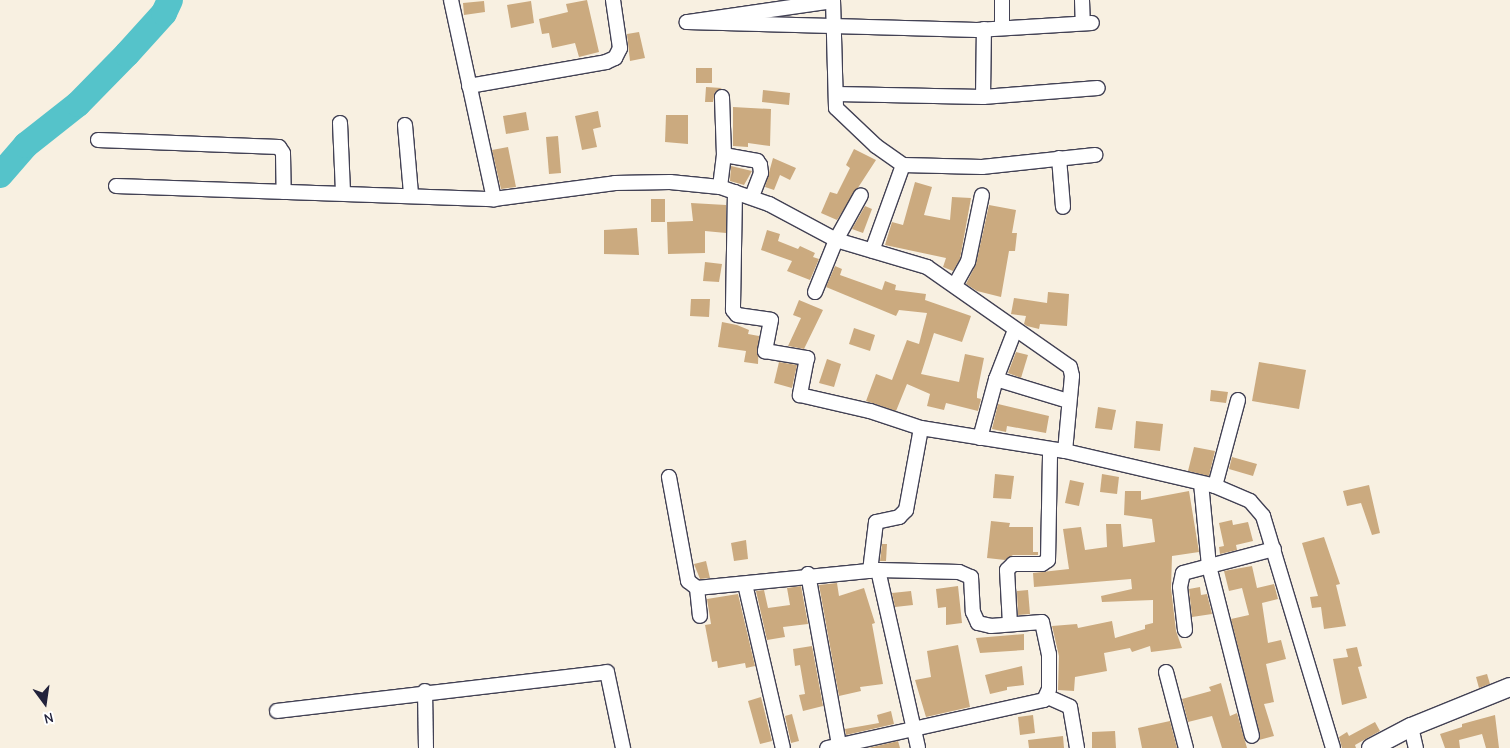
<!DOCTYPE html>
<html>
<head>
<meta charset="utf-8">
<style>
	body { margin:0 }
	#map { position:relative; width:1510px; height:748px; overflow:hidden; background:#f8f0e1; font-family:"Comic Neue",sans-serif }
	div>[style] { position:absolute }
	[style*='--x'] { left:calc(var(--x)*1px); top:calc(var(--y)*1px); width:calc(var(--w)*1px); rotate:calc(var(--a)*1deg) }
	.river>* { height:26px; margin:-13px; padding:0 13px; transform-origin:13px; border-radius:13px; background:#55c3ca }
	.building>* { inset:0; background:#cbaa7f }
	.roads { filter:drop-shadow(1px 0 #424154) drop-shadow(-1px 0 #424154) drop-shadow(0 1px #424154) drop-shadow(0 -1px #424154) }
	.minor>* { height:14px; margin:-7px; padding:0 7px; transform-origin:7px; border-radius:7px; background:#fff }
	.tertiary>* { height:18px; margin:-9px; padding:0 9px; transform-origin:9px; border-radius:9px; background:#fff }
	span { translate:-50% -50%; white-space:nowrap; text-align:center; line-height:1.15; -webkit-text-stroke:4px #fff; paint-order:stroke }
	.north { position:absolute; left:20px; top:678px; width:50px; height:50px; -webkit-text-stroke:4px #fff; paint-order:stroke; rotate:166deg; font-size:14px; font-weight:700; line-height:20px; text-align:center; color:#22223b }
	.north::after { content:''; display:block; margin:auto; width:18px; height:22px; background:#22223b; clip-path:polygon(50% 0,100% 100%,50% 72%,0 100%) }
</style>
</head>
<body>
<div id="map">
	<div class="river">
		<i style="--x:0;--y:175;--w:40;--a:-49"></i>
		<i style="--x:26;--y:145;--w:66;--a:-38.3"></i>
		<i style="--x:78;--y:104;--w:70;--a:-45.6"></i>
		<i style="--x:127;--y:54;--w:55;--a:-47.9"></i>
		<i style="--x:164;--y:13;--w:14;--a:-65"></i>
	</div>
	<div class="building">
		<i style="clip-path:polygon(587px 0,599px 52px,579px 57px,575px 43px,552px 48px,549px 33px,542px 34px,539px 19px,568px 12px,566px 4px)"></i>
		<i style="clip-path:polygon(484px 1px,485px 12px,464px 15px,463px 3px)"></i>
		<i style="clip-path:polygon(531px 1px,534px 23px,511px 28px,507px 5px)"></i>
		<i style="clip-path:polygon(639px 32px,645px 58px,630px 61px,627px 34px)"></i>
		<i style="clip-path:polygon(696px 68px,712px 68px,712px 83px,696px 83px)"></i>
		<i style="clip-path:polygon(706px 87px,722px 88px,715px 92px,713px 102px,705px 102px)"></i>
		<i style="clip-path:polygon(763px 90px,790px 93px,789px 105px,762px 102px)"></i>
		<i style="clip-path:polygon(733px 107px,771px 109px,770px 146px,748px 143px,748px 147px,733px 146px)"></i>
		<i style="clip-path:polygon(598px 111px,601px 127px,593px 129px,597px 147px,582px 150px,575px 116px)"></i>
		<i style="clip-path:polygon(526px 112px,529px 130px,506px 134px,503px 116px)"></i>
		<i style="clip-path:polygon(666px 115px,688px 115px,688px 144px,665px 142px)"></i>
		<i style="clip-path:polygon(558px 136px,561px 173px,549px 174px,546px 137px)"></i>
		<i style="clip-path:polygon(508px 147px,516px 187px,501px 189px,492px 150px)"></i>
		<i style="clip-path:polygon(854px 149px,876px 160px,837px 220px,821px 213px,830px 192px,837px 194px,850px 168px,846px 165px)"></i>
		<i style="clip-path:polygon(773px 158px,796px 168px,790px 180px,780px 175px,774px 190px,765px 187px)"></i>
		<i style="clip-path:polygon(731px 166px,752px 171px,744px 185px,730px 181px)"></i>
		<i style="clip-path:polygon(915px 182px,932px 187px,924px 215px,950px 220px,952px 197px,971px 198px,960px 259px,953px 271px,943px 267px,946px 258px,885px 245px,892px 222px,903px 225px)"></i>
		<i style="clip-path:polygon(651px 199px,665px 199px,665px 222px,651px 222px)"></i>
		<i style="clip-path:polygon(691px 203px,726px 205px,726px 233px,705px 231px,705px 253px,668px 254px,667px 222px,693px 221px)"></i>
		<i style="clip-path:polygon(989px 205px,1016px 210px,1012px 233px,1017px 233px,1015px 251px,1009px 251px,1001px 297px,977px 291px,966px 284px,976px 264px)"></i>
		<i style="clip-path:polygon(865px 206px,872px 209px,863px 233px,852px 229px)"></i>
		<i style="clip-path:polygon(637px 228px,639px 255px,604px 254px,604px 230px)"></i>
		<i style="clip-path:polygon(767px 230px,780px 234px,778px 241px,798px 249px,800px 246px,815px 253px,813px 257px,819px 259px,810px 280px,787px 271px,792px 261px,761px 250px)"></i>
		<i style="clip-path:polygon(705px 262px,722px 264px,719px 282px,703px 281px)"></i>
		<i style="clip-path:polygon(835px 266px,842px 269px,840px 275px,882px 290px,885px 281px,896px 285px,895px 290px,926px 294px,925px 300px,971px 316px,962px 342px,934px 333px,921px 374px,959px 382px,965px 354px,984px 358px,977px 393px,977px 398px,981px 399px,978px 411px,946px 403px,944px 410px,927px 406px,930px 394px,907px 384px,896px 411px,866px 401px,876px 374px,892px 380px,907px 340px,919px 344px,927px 313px,899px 310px,896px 316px,826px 287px)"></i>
		<i style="clip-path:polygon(1048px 292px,1069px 294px,1067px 326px,1040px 324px,1039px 329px,1027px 326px,1024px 324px,1026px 316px,1011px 314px,1014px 298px,1047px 303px)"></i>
		<i style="clip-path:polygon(691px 299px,710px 299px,709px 317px,690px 316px)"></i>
		<i style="clip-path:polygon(799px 300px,823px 310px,804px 349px,788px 346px,801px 318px,793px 315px)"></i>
		<i style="clip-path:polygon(722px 322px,737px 325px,749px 330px,748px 334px,759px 336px,758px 364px,744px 362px,746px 351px,718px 347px)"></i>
		<i style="clip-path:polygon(854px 328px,875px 335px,870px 351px,849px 344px)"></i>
		<i style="clip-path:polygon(1016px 352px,1028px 355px,1021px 378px,1008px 373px)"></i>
		<i style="clip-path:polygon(827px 359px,841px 364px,834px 387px,819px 383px)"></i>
		<i style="clip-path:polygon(779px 362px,797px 365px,792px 388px,774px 383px)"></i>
		<i style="clip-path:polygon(1259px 362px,1306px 370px,1299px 409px,1252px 401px)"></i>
		<i style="clip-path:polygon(1211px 390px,1228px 392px,1226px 403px,1210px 401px)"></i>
		<i style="clip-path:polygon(998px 404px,1049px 416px,1046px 433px,1007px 426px,1006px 432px,992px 429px)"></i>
		<i style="clip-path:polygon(1098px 407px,1116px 410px,1112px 430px,1095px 428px)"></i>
		<i style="clip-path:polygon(1136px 421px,1163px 424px,1160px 451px,1134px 448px)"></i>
		<i style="clip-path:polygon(1194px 447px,1215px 451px,1209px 476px,1188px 471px)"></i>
		<i style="clip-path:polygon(1232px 457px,1257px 464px,1253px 476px,1229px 469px)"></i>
		<i style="clip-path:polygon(995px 474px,1014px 476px,1011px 499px,993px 498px)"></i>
		<i style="clip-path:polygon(1102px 474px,1119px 477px,1117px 494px,1100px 492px)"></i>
		<i style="clip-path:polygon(1070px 480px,1084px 483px,1079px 506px,1065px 503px)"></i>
		<i style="clip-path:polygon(1369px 485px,1380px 533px,1372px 535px,1361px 503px,1347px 506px,1343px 491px)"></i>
		<i style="clip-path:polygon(1125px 491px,1141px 491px,1141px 500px,1189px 491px,1199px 552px,1172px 556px,1171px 588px,1176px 631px,1182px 648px,1151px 652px,1150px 646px,1132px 652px,1130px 648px,1104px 653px,1107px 671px,1075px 677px,1074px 691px,1058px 690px,1059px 656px,1052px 626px,1077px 624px,1078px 628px,1112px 621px,1115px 638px,1145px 629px,1145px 625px,1153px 623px,1153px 600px,1102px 602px,1101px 596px,1132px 589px,1131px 579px,1034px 587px,1033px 573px,1069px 569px,1063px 529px,1081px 527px,1085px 550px,1107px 547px,1106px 524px,1121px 524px,1123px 547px,1155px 542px,1152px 519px,1124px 515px)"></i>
		<i style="clip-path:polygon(1232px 520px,1233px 525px,1248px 522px,1253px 541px,1236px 545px,1237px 550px,1220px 554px,1219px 547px,1224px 546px,1219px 523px)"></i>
		<i style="clip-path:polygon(991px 521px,1010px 523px,1009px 527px,1033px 527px,1033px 552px,1038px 552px,1038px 555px,1013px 555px,1005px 560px,987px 558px)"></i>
		<i style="clip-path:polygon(1324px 537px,1340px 584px,1336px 585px,1346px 626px,1324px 629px,1321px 607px,1312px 608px,1310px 597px,1318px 596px,1302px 543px)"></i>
		<i style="clip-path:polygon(746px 540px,748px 559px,734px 561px,731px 543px)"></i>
		<i style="clip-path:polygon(882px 544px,887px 544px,886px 561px,880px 561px)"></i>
		<i style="clip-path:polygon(706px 561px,710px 578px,700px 579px,694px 564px)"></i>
		<i style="clip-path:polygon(1252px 566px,1257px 588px,1274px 584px,1278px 599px,1262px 603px,1268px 643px,1281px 640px,1286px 659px,1266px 664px,1274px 702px,1264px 704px,1274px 736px,1259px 740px,1260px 734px,1231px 619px,1249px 615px,1242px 588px,1229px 591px,1224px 571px)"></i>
		<i style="clip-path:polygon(837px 583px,839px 596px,864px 588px,875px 623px,872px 624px,883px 684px,860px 687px,861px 691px,839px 696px,819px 585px)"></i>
		<i style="clip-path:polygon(801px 586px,808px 624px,783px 627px,785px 637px,767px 640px,756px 591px,764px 590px,768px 608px,790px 605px,787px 588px)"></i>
		<i style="clip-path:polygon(958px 586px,962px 623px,946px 625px,946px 607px,938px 608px,936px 589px)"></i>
		<i style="clip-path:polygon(1200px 587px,1201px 595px,1207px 594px,1212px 614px,1192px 617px,1189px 589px)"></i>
		<i style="clip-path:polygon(1028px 590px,1030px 614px,1018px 615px,1017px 591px)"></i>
		<i style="clip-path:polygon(911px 591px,913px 605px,895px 607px,892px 593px)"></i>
		<i style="clip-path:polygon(738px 594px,755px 666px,746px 668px,745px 663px,718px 668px,717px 661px,712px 662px,705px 625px,711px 624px,707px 599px)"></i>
		<i style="clip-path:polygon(1024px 634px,1024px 650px,980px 653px,976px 638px)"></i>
		<i style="clip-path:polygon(958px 645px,970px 707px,926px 717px,915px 680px,931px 677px,927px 651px)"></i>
		<i style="clip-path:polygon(812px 646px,823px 706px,803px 711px,799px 695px,805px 694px,800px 665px,795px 666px,793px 649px)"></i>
		<i style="clip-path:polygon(1357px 647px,1362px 666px,1358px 667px,1367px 698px,1342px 705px,1333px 659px,1348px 657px,1346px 649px)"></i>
		<i style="clip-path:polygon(1022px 666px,1024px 685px,1007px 687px,1007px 690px,990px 694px,985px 675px)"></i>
		<i style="clip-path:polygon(1487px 674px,1490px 684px,1479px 688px,1476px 677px)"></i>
		<i style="clip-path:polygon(1221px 683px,1230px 716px,1237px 713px,1247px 748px,1222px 748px,1212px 716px,1188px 722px,1182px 699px,1211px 691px,1209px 687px)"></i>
		<i style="clip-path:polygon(761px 697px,772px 741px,760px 744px,748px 701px)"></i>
		<i style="clip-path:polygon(891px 711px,894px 724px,846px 735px,845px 729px,879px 723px,877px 715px)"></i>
		<i style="clip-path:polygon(792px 714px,799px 741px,791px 743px,785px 716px)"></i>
		<i style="clip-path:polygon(1033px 715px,1035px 733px,1020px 735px,1018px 717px)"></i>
		<i style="clip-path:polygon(1495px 715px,1499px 748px,1486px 748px,1482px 734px,1459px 740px,1460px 748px,1445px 748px,1440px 734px,1462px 727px,1462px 724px)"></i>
		<i style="clip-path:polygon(1170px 721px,1177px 748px,1142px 748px,1138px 728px)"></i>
		<i style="clip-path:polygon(1375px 722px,1380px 731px,1355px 745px,1356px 748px,1342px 748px,1339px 737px,1347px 732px,1349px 736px)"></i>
		<i style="clip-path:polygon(1115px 731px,1116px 748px,1092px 748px,1092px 732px)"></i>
		<i style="clip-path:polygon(1063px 736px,1064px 748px,1029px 748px,1028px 740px)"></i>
		<i style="clip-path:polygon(898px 741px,900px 748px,868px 748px)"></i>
	</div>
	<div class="roads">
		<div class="minor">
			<i style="--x:451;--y:0;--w:204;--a:77.8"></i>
			<i style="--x:494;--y:199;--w:122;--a:-7.5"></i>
			<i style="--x:615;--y:183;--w:55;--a:-1"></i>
			<i style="--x:670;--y:182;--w:50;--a:5.7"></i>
			<i style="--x:720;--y:187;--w:52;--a:19.1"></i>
			<i style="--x:769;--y:204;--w:76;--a:28.2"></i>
			<i style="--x:836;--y:240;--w:95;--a:16.5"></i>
			<i style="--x:927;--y:267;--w:174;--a:35"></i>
			<i style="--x:1070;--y:367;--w:9;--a:77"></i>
			<i style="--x:1072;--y:376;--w:75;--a:95.3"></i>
			<i style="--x:1065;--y:451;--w:154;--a:13.1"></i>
			<i style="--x:1215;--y:486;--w:38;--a:23"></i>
			<i style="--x:1250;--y:501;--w:20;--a:49"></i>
			<i style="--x:1263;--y:516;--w:242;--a:73.2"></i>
			<i style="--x:833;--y:0;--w:108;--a:88.4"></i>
			<i style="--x:836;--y:108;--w:55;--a:43.5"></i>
			<i style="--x:876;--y:146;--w:33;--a:35"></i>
			<i style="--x:903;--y:165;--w:91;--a:109.8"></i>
			<i style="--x:1082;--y:0;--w:23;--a:88"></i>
			<i style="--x:833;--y:1;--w:148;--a:171.8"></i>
			<i style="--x:687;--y:22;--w:290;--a:1.6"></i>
			<i style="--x:977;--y:30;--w:115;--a:-3.5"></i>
			<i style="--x:1002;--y:28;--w:28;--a:-90"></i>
			<i style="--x:469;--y:86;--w:139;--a:-9.9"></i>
			<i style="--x:606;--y:62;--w:10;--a:-24"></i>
			<i style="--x:615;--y:58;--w:11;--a:-63"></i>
			<i style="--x:620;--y:48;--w:49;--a:-98.3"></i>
			<i style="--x:836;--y:94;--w:147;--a:1.2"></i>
			<i style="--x:983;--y:97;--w:115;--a:-4.5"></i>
			<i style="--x:983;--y:97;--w:68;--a:-89.2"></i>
			<i style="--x:340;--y:123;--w:70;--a:87.5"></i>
			<i style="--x:405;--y:125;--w:69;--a:85"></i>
			<i style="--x:98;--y:140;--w:181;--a:2.2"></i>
			<i style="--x:279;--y:147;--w:7;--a:56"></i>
			<i style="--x:283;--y:153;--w:39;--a:89"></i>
			<i style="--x:724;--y:155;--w:34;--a:10"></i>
			<i style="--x:757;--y:161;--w:5;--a:53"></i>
			<i style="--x:760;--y:165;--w:8;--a:83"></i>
			<i style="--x:761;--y:173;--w:26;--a:111"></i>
			<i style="--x:1059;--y:158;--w:49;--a:85.3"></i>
			<i style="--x:903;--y:165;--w:79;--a:1.5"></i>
			<i style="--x:982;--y:167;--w:114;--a:-6.1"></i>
			<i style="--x:116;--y:186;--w:378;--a:2"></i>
			<i style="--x:720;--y:187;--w:32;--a:-83"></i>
			<i style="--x:724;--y:155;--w:58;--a:-92"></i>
			<i style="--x:735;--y:192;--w:118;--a:91"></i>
			<i style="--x:733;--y:310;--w:6;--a:51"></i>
			<i style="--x:737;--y:315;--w:34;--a:8"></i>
			<i style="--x:771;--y:320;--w:32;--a:101"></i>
			<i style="--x:765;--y:351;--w:43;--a:9.5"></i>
			<i style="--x:807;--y:358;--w:38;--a:101"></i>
			<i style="--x:800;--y:395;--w:72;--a:12.9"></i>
			<i style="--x:870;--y:411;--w:54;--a:18.4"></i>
			<i style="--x:955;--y:285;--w:26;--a:-61"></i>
			<i style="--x:968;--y:262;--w:68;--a:-78.2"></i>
			<i style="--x:815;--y:292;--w:56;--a:-68"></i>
			<i style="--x:836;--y:240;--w:51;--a:-60.9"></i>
			<i style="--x:996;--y:379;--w:53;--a:-68.8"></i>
			<i style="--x:980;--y:438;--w:61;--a:-74.8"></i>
			<i style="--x:996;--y:379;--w:75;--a:17"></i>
			<i style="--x:669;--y:477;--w:106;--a:79.6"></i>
			<i style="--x:688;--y:581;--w:11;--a:38"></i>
			<i style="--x:697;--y:588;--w:182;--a:-5.7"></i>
			<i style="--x:878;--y:570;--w:81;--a:1.4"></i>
			<i style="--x:959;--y:572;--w:13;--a:23"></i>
			<i style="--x:971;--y:577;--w:35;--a:87"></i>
			<i style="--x:973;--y:612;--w:12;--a:66"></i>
			<i style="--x:978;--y:623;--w:13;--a:13"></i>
			<i style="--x:991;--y:626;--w:51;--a:-4.5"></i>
			<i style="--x:1042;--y:622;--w:33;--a:78"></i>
			<i style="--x:1049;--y:654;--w:35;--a:90"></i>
			<i style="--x:1049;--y:689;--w:12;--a:114"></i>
			<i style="--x:1044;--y:700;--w:222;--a:167.5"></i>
			<i style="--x:1201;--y:483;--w:83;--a:84.5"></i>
			<i style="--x:1209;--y:566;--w:175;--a:75.8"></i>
			<i style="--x:1215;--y:486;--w:89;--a:-75"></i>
			<i style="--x:878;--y:570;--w:182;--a:77.3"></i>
			<i style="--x:870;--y:571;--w:49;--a:-83"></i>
			<i style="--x:876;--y:522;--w:24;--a:-12"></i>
			<i style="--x:899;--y:517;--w:10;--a:-45"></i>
			<i style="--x:906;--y:510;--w:83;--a:-79.6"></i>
			<i style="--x:921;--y:428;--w:146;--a:9.1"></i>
			<i style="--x:808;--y:574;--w:174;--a:79.7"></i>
			<i style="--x:745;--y:584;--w:168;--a:77"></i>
			<i style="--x:697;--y:588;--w:28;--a:84"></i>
			<i style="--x:1010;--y:624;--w:54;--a:-93.2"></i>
			<i style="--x:1007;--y:570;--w:8;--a:-45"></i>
			<i style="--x:1013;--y:564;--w:29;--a:0"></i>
			<i style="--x:1042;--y:564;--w:7;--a:-34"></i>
			<i style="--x:1048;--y:560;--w:109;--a:-88.9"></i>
			<i style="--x:1185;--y:630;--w:43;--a:-96.6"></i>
			<i style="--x:1180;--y:587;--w:14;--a:-78"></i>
			<i style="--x:1183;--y:573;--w:94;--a:-14.8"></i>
			<i style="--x:1166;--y:672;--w:79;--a:75.3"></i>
			<i style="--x:425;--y:691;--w:57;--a:89"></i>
			<i style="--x:1048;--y:697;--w:24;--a:24"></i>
			<i style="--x:1070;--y:707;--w:42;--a:80.3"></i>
			<i style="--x:277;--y:711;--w:332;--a:-6.7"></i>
			<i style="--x:607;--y:672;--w:78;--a:78.1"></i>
			<i style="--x:1411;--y:727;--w:22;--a:77"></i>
		</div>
		<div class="tertiary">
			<i style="--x:1371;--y:748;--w:45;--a:-27.7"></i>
			<i style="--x:1411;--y:727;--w:107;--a:-22"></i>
		</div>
	</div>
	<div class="north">N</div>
</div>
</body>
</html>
